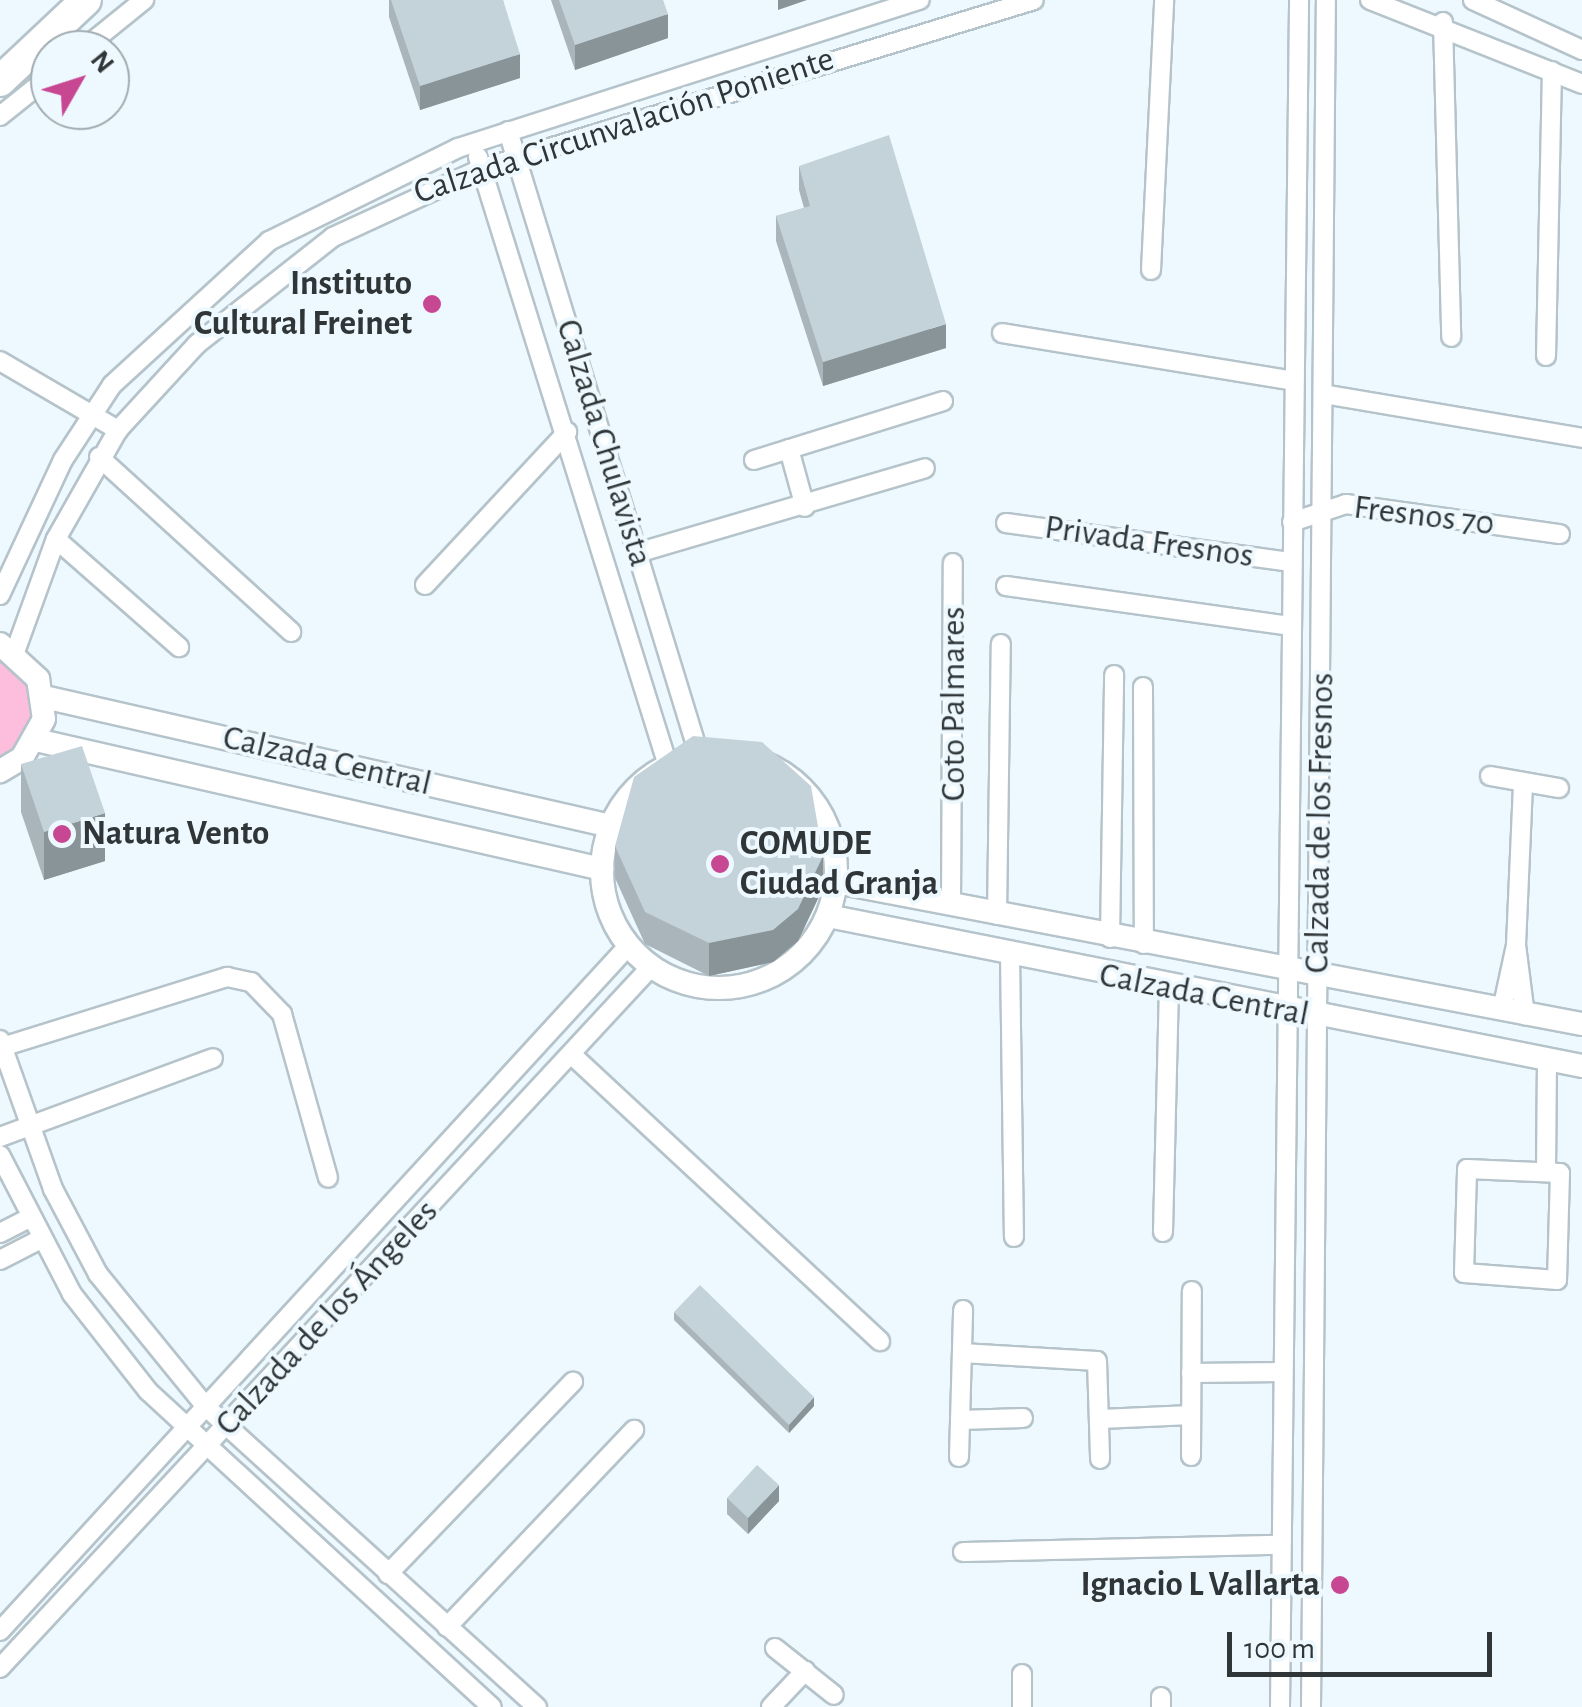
<!DOCTYPE html>
<html>
<head>
<meta charset="utf-8">
<style>
	body { margin:0 }
	#map { position:relative; width:1582px; height:1707px; overflow:hidden; background:#edf9ff; font-family:"Alegreya Sans",sans-serif }
	div>[style] { position:absolute }
	[style*='--x'] { left:calc(var(--x)*1px); top:calc(var(--y)*1px); width:calc(var(--w)*1px); rotate:calc(var(--a)*1deg) }
	.green>* { inset:0; background:#fcbedc }
	.roads { filter:drop-shadow(2px 0 #b5c3ca) drop-shadow(-2px 0 #b5c3ca) drop-shadow(0 2px #b5c3ca) drop-shadow(0 -2px #b5c3ca) }
	.minor>* { height:18px; margin:-9px; padding:0 9px; transform-origin:9px; border-radius:9px; background:#fff }
	.tertiary>* { height:22px; margin:-11px; padding:0 11px; transform-origin:11px; border-radius:11px; background:#fff }
	.tertiary>.ring { margin:-11px; padding:0; box-sizing:content-box; background:none; border:22px solid #fff; border-radius:50% }
	.trunk>* { height:30px; margin:-15px; padding:0 15px; transform-origin:15px; border-radius:15px; background:#fff }
	.wall>* { inset:0; background:#a9b5bb }
	.shaded-wall>* { inset:0; background:#899499 }
	.building>* { inset:0; background:#c4d3da }
	.dots>* { width:28px; height:28px; translate:-50% -50%; box-sizing:border-box; border:5px solid #edf9ff; border-radius:50% }
	span { translate:-50% -50%; white-space:nowrap; text-align:center; line-height:1.15; -webkit-text-stroke:8px #edf9ff; paint-order:stroke }
	.street-label { font-size:35px; color:#303638 }
	.poi-label { font-size:35px; color:#303638; font-weight:700 }
	.right { translate:-100% -50%; text-align:right }
	.left { translate:0 -50%; text-align:left }
	.north { position:absolute; left:30px; top:30px; width:100px; height:100px; box-sizing:border-box; background:#edf9ff; border:2px solid #a1abaf; border-radius:50%; rotate:51deg; font-size:28px; font-weight:700; line-height:40px; text-align:center; color:#303638 }
	.north::after { content:''; display:block; margin:auto; width:35px; height:45px; background:#c74792; clip-path:polygon(50% 0,100% 100%,50% 72%,0 100%) }
	.scale { position:absolute; left:1227px; top:1632px; width:265px; height:45px; box-sizing:border-box; border:5px solid #303638; border-top:0; padding-left:12px; font-size:30px; line-height:35px; white-space:nowrap; color:#303638; -webkit-text-stroke:8px #edf9ff; paint-order:stroke }
</style>
</head>
<body>
<div id="map">
	<div class="green">
		<i style="clip-path:polygon(0 659px,25px 681px,32px 714px,19px 745px,0 757px)"></i>
	</div>
	<div class="roads">
		<div class="minor">
			<i style="--x:1370;--y:0;--w:228;--a:21.6"></i>
			<i style="--x:1473;--y:0;--w:120;--a:24.6"></i>
			<i style="--x:1443;--y:22;--w:315;--a:88.5"></i>
			<i style="--x:82;--y:50;--w:80;--a:-38.9"></i>
			<i style="--x:0;--y:116;--w:64;--a:-38.7"></i>
			<i style="--x:508;--y:131;--w:653;--a:72.98"></i>
			<i style="--x:478;--y:157;--w:638;--a:72.67"></i>
			<i style="--x:1151;--y:270;--w:270;--a:-87.2"></i>
			<i style="--x:1002;--y:333;--w:296;--a:9.3"></i>
			<i style="--x:1546;--y:356;--w:285;--a:-88.8"></i>
			<i style="--x:0;--y:361;--w:137;--a:30.3"></i>
			<i style="--x:1329;--y:395;--w:257;--a:9.6"></i>
			<i style="--x:789;--y:449;--w:60;--a:74.6"></i>
			<i style="--x:99;--y:457;--w:260;--a:42.3"></i>
			<i style="--x:754;--y:460;--w:198;--a:-17.3"></i>
			<i style="--x:1292;--y:522;--w:57;--a:-18.4"></i>
			<i style="--x:1346;--y:504;--w:216;--a:8"></i>
			<i style="--x:1006;--y:523;--w:288;--a:7.8"></i>
			<i style="--x:56;--y:539;--w:164;--a:41.3"></i>
			<i style="--x:637;--y:553;--w:300;--a:-16.4"></i>
			<i style="--x:425;--y:585;--w:209;--a:-47.1"></i>
			<i style="--x:1006;--y:586;--w:288;--a:8"></i>
			<i style="--x:0;--y:595;--w:149;--a:-65"></i>
			<i style="--x:63;--y:460;--w:90;--a:-56.8"></i>
			<i style="--x:112;--y:385;--w:213;--a:-42.5"></i>
			<i style="--x:269;--y:241;--w:211;--a:-26.2"></i>
			<i style="--x:458;--y:148;--w:485;--a:-17.8"></i>
			<i style="--x:15;--y:652;--w:120;--a:-70.1"></i>
			<i style="--x:56;--y:539;--w:125;--a:-60.4"></i>
			<i style="--x:118;--y:430;--w:117;--a:-47.4"></i>
			<i style="--x:197;--y:344;--w:173;--a:-38.2"></i>
			<i style="--x:333;--y:237;--w:163;--a:-24.7"></i>
			<i style="--x:481;--y:169;--w:578;--a:-16.99"></i>
			<i style="--x:1143;--y:687;--w:257;--a:89.8"></i>
			<i style="--x:1490;--y:776;--w:70;--a:9.9"></i>
			<i style="--x:951;--y:905;--w:342;--a:-89.7"></i>
			<i style="--x:997;--y:915;--w:271;--a:-89.2"></i>
			<i style="--x:1110;--y:938;--w:263;--a:-89.1"></i>
			<i style="--x:1516;--y:945;--w:71;--a:82.7"></i>
			<i style="--x:1010;--y:955;--w:282;--a:89.2"></i>
			<i style="--x:1502;--y:1010;--w:66;--a:-77.8"></i>
			<i style="--x:1516;--y:945;--w:163;--a:-87.5"></i>
			<i style="--x:0;--y:1040;--w:158;--a:70.4"></i>
			<i style="--x:53;--y:1189;--w:96;--a:62.1"></i>
			<i style="--x:98;--y:1274;--w:171;--a:50.9"></i>
			<i style="--x:206;--y:1407;--w:447;--a:42.2"></i>
			<i style="--x:2;--y:1047;--w:236;--a:-17.3"></i>
			<i style="--x:227;--y:977;--w:25;--a:12"></i>
			<i style="--x:251;--y:982;--w:45;--a:45.9"></i>
			<i style="--x:282;--y:1014;--w:170;--a:74.3"></i>
			<i style="--x:571;--y:1054;--w:422;--a:42.9"></i>
			<i style="--x:0;--y:1137;--w:227;--a:-20.3"></i>
			<i style="--x:0;--y:1155;--w:157;--a:62.6"></i>
			<i style="--x:72;--y:1294;--w:123;--a:51.9"></i>
			<i style="--x:148;--y:1391;--w:467;--a:42.6"></i>
			<i style="--x:1467;--y:1169;--w:93;--a:2.5"></i>
			<i style="--x:1560;--y:1173;--w:107;--a:91.6"></i>
			<i style="--x:1557;--y:1280;--w:93;--a:-175.7"></i>
			<i style="--x:1464;--y:1273;--w:104;--a:-88.3"></i>
			<i style="--x:1546;--y:1172;--w:111;--a:-89.5"></i>
			<i style="--x:1163;--y:1232;--w:245;--a:-88.6"></i>
			<i style="--x:0;--y:1233;--w:33;--a:-27"></i>
			<i style="--x:0;--y:1260;--w:46;--a:-27.1"></i>
			<i style="--x:962;--y:1353;--w:135;--a:3.4"></i>
			<i style="--x:1097;--y:1361;--w:98;--a:88.2"></i>
			<i style="--x:1191;--y:1373;--w:91;--a:-0.6"></i>
			<i style="--x:1101;--y:1419;--w:90;--a:-2.5"></i>
			<i style="--x:960;--y:1420;--w:63;--a:-1.8"></i>
			<i style="--x:1191;--y:1456;--w:165;--a:-89.7"></i>
			<i style="--x:959;--y:1457;--w:147;--a:-88.4"></i>
			<i style="--x:963;--y:1552;--w:318;--a:-1.3"></i>
			<i style="--x:388;--y:1574;--w:267;--a:-46.1"></i>
			<i style="--x:447;--y:1627;--w:272;--a:-46.5"></i>
			<i style="--x:0;--y:1631;--w:931;--a:-47.48"></i>
			<i style="--x:775;--y:1648;--w:75;--a:38.5"></i>
			<i style="--x:0;--y:1668;--w:957;--a:-47.12"></i>
			<i style="--x:1022;--y:1674;--w:33;--a:90"></i>
			<i style="--x:771;--y:1707;--w:50;--a:-46.6"></i>
			<i style="--x:1161;--y:1707;--w:10;--a:-90"></i>
			<i style="--x:1280;--y:1707;--w:1707;--a:-89.36"></i>
			<i style="--x:1311;--y:1707;--w:1707;--a:-89.5"></i>
		</div>
		<div class="tertiary">
			<i style="--x:0;--y:644;--w:52;--a:42.6"></i>
			<i style="--x:38;--y:679;--w:40;--a:81.5"></i>
			<i style="--x:44;--y:719;--w:45;--a:119.4"></i>
			<i style="--x:22;--y:758;--w:26;--a:149"></i>
			<i style="--x:44;--y:697;--w:581;--a:12.82"></i>
			<i style="--x:36;--y:740;--w:581;--a:12.84"></i>
			<i class="ring" style="left:602px;top:754px;width:212px;height:212px"></i>
			<i style="--x:836;--y:882;--w:759;--a:10.78"></i>
			<i style="--x:828;--y:916;--w:769;--a:11.25"></i>
		</div>
		<div class="trunk">
			<i style="--x:0;--y:81;--w:118;--a:-43.3"></i>
		</div>
	</div>
	<div class="wall">
		<i style="clip-path:polygon(389px 0,503px 0,520px 78px,420px 110px,389px 17px)"></i>
		<i style="clip-path:polygon(551px 0,663px 0,668px 38px,575px 70px)"></i>
		<i style="clip-path:polygon(799px 166px,946px 348px,823px 386px,776px 241px,776px 216px,804px 208px,799px 190px)"></i>
		<i style="clip-path:polygon(21px 764px,105px 861px,44px 880px,21px 812px)"></i>
		<i style="clip-path:polygon(615px 846px,823px 888px,798px 941px,773px 962px,709px 976px,645px 944px,615px 878px)"></i>
		<i style="clip-path:polygon(674px 1312px,814px 1406px,789px 1433px,674px 1320px)"></i>
		<i style="clip-path:polygon(727px 1498px,779px 1501px,748px 1534px,727px 1514px)"></i>
	</div>
	<div class="shaded-wall">
		<i style="clip-path:polygon(778px 0,807px 0,778px 10px)"></i>
		<i style="clip-path:polygon(668px 14px,668px 38px,575px 70px,575px 45px)"></i>
		<i style="clip-path:polygon(520px 54px,520px 78px,420px 110px,420px 86px)"></i>
		<i style="clip-path:polygon(946px 324px,946px 348px,823px 386px,823px 362px)"></i>
		<i style="clip-path:polygon(105px 813px,105px 861px,44px 880px,44px 832px)"></i>
		<i style="clip-path:polygon(823px 856px,823px 888px,798px 941px,773px 962px,709px 976px,709px 943px)"></i>
		<i style="clip-path:polygon(814px 1397px,814px 1406px,789px 1433px,789px 1425px)"></i>
		<i style="clip-path:polygon(779px 1485px,779px 1501px,748px 1534px,748px 1518px)"></i>
	</div>
	<div class="building">
		<i style="clip-path:polygon(391px 0,503px 0,520px 54px,420px 86px)"></i>
		<i style="clip-path:polygon(559px 0,663px 0,668px 14px,575px 45px)"></i>
		<i style="clip-path:polygon(889px 135px,946px 324px,823px 362px,776px 216px,810px 206px,799px 166px)"></i>
		<i style="clip-path:polygon(693px 736px,762px 742px,811px 786px,823px 856px,798px 909px,773px 930px,709px 943px,645px 912px,615px 846px,634px 777px)"></i>
		<i style="clip-path:polygon(82px 746px,105px 813px,44px 832px,21px 764px)"></i>
		<i style="clip-path:polygon(700px 1285px,814px 1397px,789px 1425px,674px 1312px)"></i>
		<i style="clip-path:polygon(757px 1465px,779px 1485px,748px 1518px,727px 1498px)"></i>
	</div>
	<div class="dots">
		<i style="left:432px;top:304px;background:#c74792"></i>
		<i style="left:62px;top:834px;background:#c74792"></i>
		<i style="left:720px;top:864px;background:#c74792"></i>
		<i style="left:1340px;top:1585px;background:#c74792"></i>
	</div>
	<div class="street-label">
		<span style="left:624px;top:126px;rotate:-18deg">Calzada Circunvalación Poniente</span>
		<span style="left:604px;top:443px;rotate:73deg">Calzada Chulavista</span>
		<span style="left:1424px;top:516px;rotate:7deg">Fresnos 70</span>
		<span style="left:1149px;top:542px;rotate:8deg">Privada Fresnos</span>
		<span style="left:954px;top:704px;rotate:-90deg">Coto Palmares</span>
		<span style="left:327px;top:761px;rotate:13deg">Calzada Central</span>
		<span style="left:1320px;top:823px;rotate:-89deg">Calzada de los Fresnos</span>
		<span style="left:1204px;top:995px;rotate:11deg">Calzada Central</span>
		<span style="left:327px;top:1318px;rotate:-47deg">Calzada de los Ángeles</span>
	</div>
	<div class="poi-label">
		<span class="right" style="left:412px;top:304px">Instituto<br>Cultural Freinet</span>
		<span class="left" style="left:82px;top:834px">Natura Vento</span>
		<span class="left" style="left:740px;top:864px">COMUDE<br>Ciudad Granja</span>
		<span class="right" style="left:1320px;top:1585px">Ignacio L Vallarta</span>
	</div>
	<div class="north">N</div>
	<div class="scale">100 m</div>
</div>
</body>
</html>
